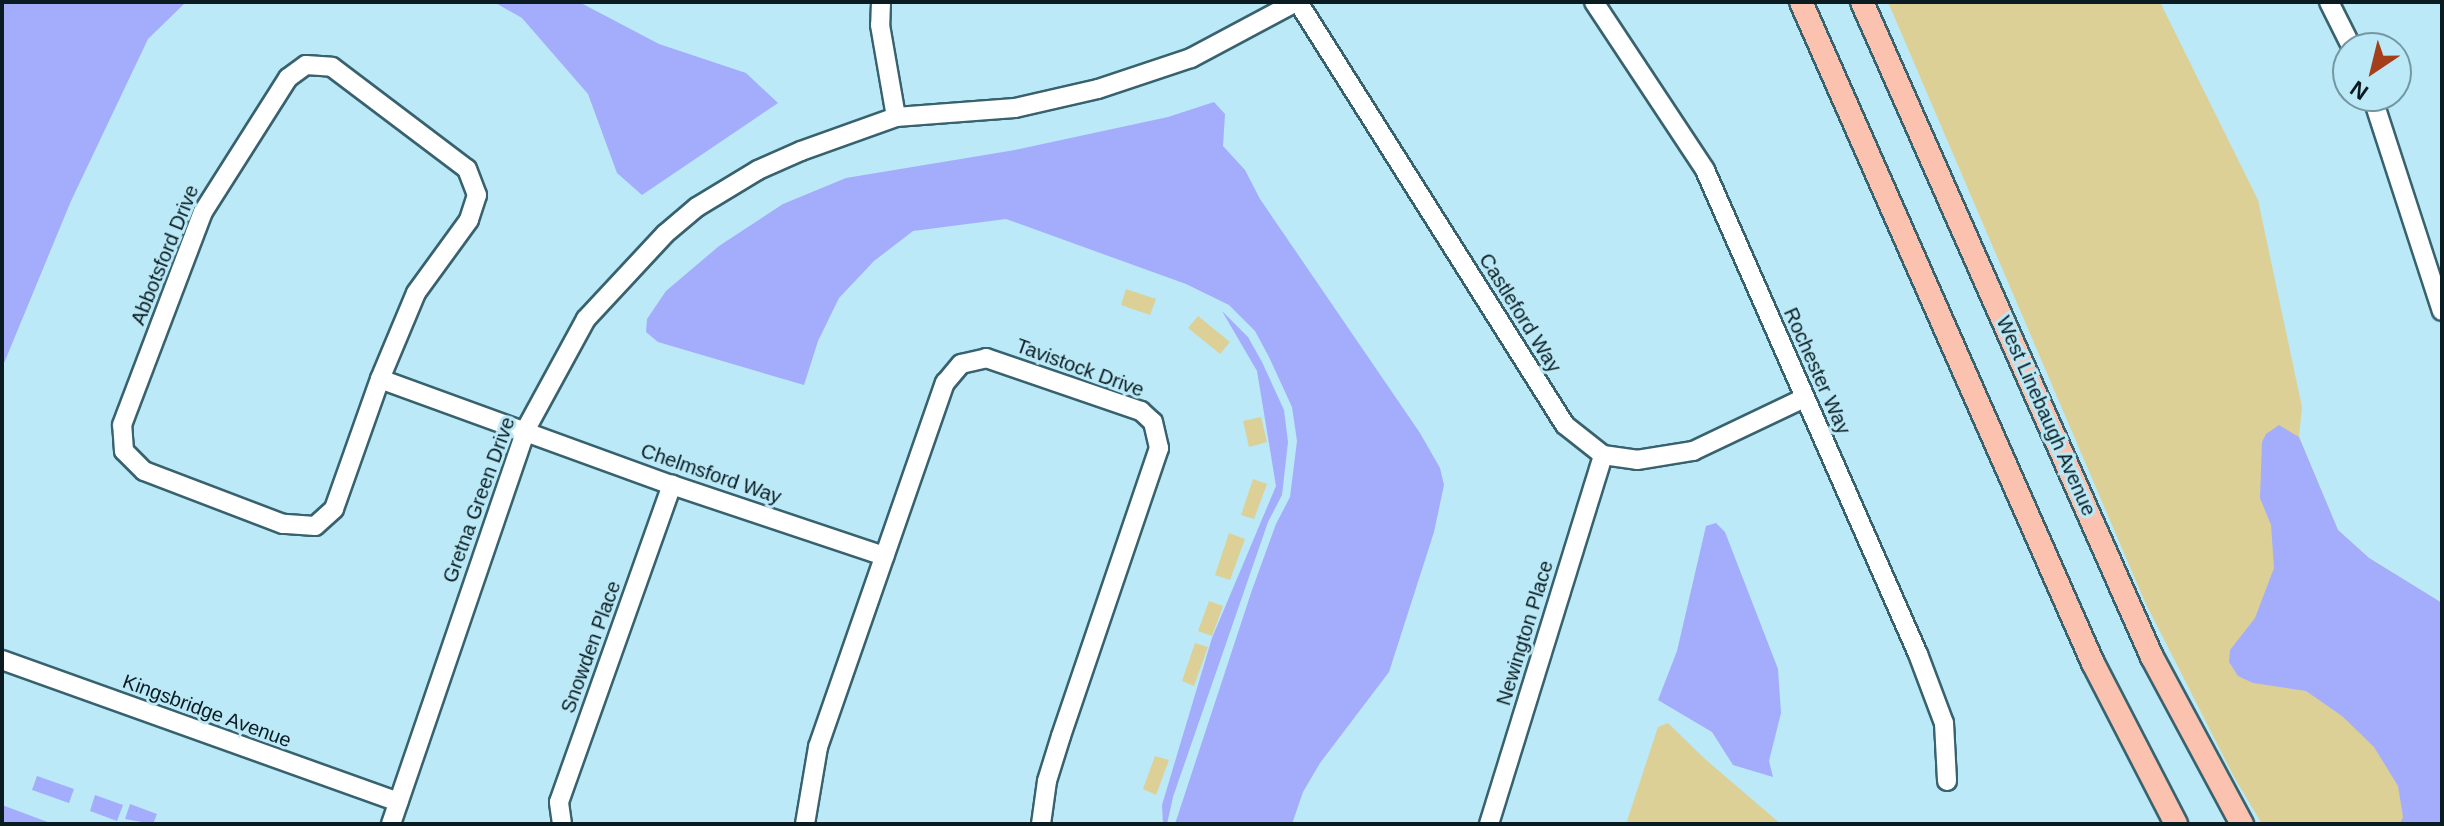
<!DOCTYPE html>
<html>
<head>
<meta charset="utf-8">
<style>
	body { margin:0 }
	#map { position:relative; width:2444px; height:826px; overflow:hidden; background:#bbe9f7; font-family:Helvetica,sans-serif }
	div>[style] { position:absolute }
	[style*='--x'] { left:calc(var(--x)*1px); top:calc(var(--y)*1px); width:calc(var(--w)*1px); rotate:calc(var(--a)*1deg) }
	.green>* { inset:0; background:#dcd097 }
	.water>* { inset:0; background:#a4adfb }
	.roads { filter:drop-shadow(2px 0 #38626e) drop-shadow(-2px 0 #38626e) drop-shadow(0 2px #38626e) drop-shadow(0 -2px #38626e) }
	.minor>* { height:18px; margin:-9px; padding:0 9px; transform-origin:9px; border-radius:9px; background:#fff }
	.major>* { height:22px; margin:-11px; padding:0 11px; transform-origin:11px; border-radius:11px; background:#fcc2b0 }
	span { translate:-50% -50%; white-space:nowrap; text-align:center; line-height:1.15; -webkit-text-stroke:6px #bbe9f7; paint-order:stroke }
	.street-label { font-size:20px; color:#0a1c21 }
	.frame { position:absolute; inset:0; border:4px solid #0a1c21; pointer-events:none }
	.north { position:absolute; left:2332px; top:32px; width:80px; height:80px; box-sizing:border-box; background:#bbe9f7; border:2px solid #7497a1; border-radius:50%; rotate:215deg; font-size:22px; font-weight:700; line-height:32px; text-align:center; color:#0a1c21 }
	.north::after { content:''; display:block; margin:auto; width:28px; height:36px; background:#a53e1b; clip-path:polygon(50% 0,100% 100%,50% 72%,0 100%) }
</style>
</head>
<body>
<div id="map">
	<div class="green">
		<i style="clip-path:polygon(1888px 2px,2160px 2px,2258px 200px,2302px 407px,2299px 437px,2338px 530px,2369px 558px,2442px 603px,2442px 824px,2262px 824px,2234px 777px,2145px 602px)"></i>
		<i style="clip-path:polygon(1126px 289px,1156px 299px,1150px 315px,1121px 305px)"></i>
		<i style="clip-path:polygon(1198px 316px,1230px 342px,1220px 354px,1188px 328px)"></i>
		<i style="clip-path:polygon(1261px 417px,1267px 442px,1249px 447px,1243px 421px)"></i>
		<i style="clip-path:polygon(1253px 479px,1267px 484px,1254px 519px,1241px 515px)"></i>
		<i style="clip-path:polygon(1229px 533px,1245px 539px,1230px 580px,1215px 575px)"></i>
		<i style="clip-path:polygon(1209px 601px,1223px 606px,1212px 636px,1198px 631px)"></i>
		<i style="clip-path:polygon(1195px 643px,1208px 647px,1194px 686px,1182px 681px)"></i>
		<i style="clip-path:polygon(1668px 723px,1705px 759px,1781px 824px,1626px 824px,1658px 727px)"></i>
		<i style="clip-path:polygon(1155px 756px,1169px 760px,1156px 795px,1143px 789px)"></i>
	</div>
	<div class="water">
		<i style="clip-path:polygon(2px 2px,186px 2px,148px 39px,71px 201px,2px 368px)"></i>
		<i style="clip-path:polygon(494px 2px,579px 2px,659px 44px,746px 73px,778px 103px,642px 195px,617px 173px,588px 94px,522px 18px)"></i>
		<i style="clip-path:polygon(1214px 102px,1225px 114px,1223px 146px,1245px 170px,1260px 199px,1420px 433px,1440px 468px,1444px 485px,1434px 532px,1389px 672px,1320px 763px,1303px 792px,1292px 824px,1175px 824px,1252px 590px,1276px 524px,1290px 497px,1297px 441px,1292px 407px,1269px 357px,1255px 331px,1229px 305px,1186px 284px,1006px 219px,913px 231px,874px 261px,839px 298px,818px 341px,804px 385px,658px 342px,646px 332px,647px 319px,666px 291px,719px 246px,783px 204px,846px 178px,1015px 150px,1168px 117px)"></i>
		<i style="clip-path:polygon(1222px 311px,1248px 337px,1262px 362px,1284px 410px,1288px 442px,1282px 495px,1268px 522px,1173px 797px,1167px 824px,1163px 824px,1162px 805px,1212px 638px,1276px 486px,1257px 371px)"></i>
		<i style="clip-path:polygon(2279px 425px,2299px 437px,2338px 530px,2369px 558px,2442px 603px,2442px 824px,2400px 824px,2403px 817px,2398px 786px,2374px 747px,2342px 716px,2306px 691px,2253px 683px,2238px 676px,2229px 662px,2230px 650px,2255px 618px,2274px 568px,2271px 525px,2260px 498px,2262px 442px,2266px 434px)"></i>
		<i style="clip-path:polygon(1716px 523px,1725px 532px,1778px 669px,1781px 713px,1769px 761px,1773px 777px,1733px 765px,1712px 732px,1658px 700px,1677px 651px,1706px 526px)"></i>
		<i style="clip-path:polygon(37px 776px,74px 789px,69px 803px,32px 790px)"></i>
		<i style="clip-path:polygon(95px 795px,123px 805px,117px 821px,90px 811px)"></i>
		<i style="clip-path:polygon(130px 804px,157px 814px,153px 824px,125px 819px)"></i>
		<i style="clip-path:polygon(2px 805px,53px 824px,2px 824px)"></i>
	</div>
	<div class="roads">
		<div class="minor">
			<i style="--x:881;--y:2;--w:23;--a:92"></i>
			<i style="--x:880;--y:25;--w:93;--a:80.1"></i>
			<i style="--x:1298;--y:2;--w:500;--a:57.74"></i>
			<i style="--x:1565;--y:425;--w:48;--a:38.3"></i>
			<i style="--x:1603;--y:455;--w:34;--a:8"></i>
			<i style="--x:1637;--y:460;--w:57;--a:-9.1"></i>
			<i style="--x:1693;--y:451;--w:123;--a:-25.5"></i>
			<i style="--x:1594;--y:2;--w:201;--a:56.5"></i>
			<i style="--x:1705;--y:170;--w:529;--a:66.25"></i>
			<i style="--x:1918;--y:654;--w:74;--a:69.4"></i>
			<i style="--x:1944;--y:723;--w:58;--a:87"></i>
			<i style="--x:2329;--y:2;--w:51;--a:63.4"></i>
			<i style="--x:306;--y:65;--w:26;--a:4"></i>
			<i style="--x:332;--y:67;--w:169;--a:37.1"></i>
			<i style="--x:467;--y:169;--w:28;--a:69"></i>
			<i style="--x:477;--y:195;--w:26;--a:108"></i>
			<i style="--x:469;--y:220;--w:90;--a:126"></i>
			<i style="--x:416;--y:293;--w:93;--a:112.7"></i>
			<i style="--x:380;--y:379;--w:138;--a:109.5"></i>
			<i style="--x:334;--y:509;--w:25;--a:138"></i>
			<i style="--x:315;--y:526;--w:32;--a:-176"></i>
			<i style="--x:283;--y:524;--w:149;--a:-159.1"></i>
			<i style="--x:144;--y:471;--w:28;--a:-135"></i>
			<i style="--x:124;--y:451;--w:26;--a:-94"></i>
			<i style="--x:122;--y:425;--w:228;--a:-69.2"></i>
			<i style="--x:203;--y:212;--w:159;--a:-57.6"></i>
			<i style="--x:288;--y:78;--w:22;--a:-36"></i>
			<i style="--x:2372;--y:96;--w:226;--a:72"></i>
			<i style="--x:380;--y:379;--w:311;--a:20"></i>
			<i style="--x:672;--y:485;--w:224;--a:18.5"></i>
			<i style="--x:2;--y:660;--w:421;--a:19.7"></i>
			<i style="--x:391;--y:824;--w:417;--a:-71.1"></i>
			<i style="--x:526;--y:429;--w:125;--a:-61.4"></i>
			<i style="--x:586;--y:319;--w:116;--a:-47.1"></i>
			<i style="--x:665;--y:234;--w:42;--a:-40.2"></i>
			<i style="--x:697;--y:207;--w:71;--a:-31.2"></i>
			<i style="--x:758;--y:170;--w:47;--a:-23.8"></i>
			<i style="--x:801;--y:151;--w:101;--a:-19.7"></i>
			<i style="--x:896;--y:117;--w:119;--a:-4.3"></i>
			<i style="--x:1015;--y:108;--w:85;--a:-12.9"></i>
			<i style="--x:1098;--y:89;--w:98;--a:-18.4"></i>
			<i style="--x:1191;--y:58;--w:119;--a:-28.1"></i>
			<i style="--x:562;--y:824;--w:22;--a:-98"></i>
			<i style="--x:559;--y:802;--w:337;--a:-70.4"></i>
			<i style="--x:805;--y:824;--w:78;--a:-80.4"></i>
			<i style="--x:818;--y:747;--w:386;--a:-70.8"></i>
			<i style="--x:945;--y:383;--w:25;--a:-50"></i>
			<i style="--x:961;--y:364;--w:26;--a:-13"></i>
			<i style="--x:986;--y:358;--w:164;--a:18.9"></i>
			<i style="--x:1141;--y:411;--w:16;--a:43"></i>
			<i style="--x:1153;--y:422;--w:27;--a:77"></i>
			<i style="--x:1159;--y:448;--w:304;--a:108.8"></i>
			<i style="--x:1061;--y:736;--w:47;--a:107.3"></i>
			<i style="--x:1047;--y:781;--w:43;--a:97.9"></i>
			<i style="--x:1489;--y:824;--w:386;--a:-72.8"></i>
		</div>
		<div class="major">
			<i style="--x:1801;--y:2;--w:723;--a:66.17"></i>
			<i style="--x:2093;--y:663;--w:181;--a:62.7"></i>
			<i style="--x:1862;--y:2;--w:716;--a:66.12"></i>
			<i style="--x:2152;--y:657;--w:190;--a:61.7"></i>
		</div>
	</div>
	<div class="street-label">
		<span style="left:165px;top:255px;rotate:-68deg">Abbotsford Drive</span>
		<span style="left:1520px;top:313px;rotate:58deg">Castleford Way</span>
		<span style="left:1080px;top:368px;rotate:20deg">Tavistock Drive</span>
		<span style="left:1817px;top:371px;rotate:66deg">Rochester Way</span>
		<span style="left:2046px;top:416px;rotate:66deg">West Linebaugh Avenue</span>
		<span style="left:711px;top:474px;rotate:19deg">Chelmsford Way</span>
		<span style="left:479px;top:500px;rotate:-70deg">Gretna Green Drive</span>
		<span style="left:1525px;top:633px;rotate:-73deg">Newington Place</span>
		<span style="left:591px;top:647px;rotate:-70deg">Snowden Place</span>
		<span style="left:207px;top:711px;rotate:20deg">Kingsbridge Avenue</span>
	</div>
	<div class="frame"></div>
	<div class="north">N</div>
</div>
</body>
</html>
